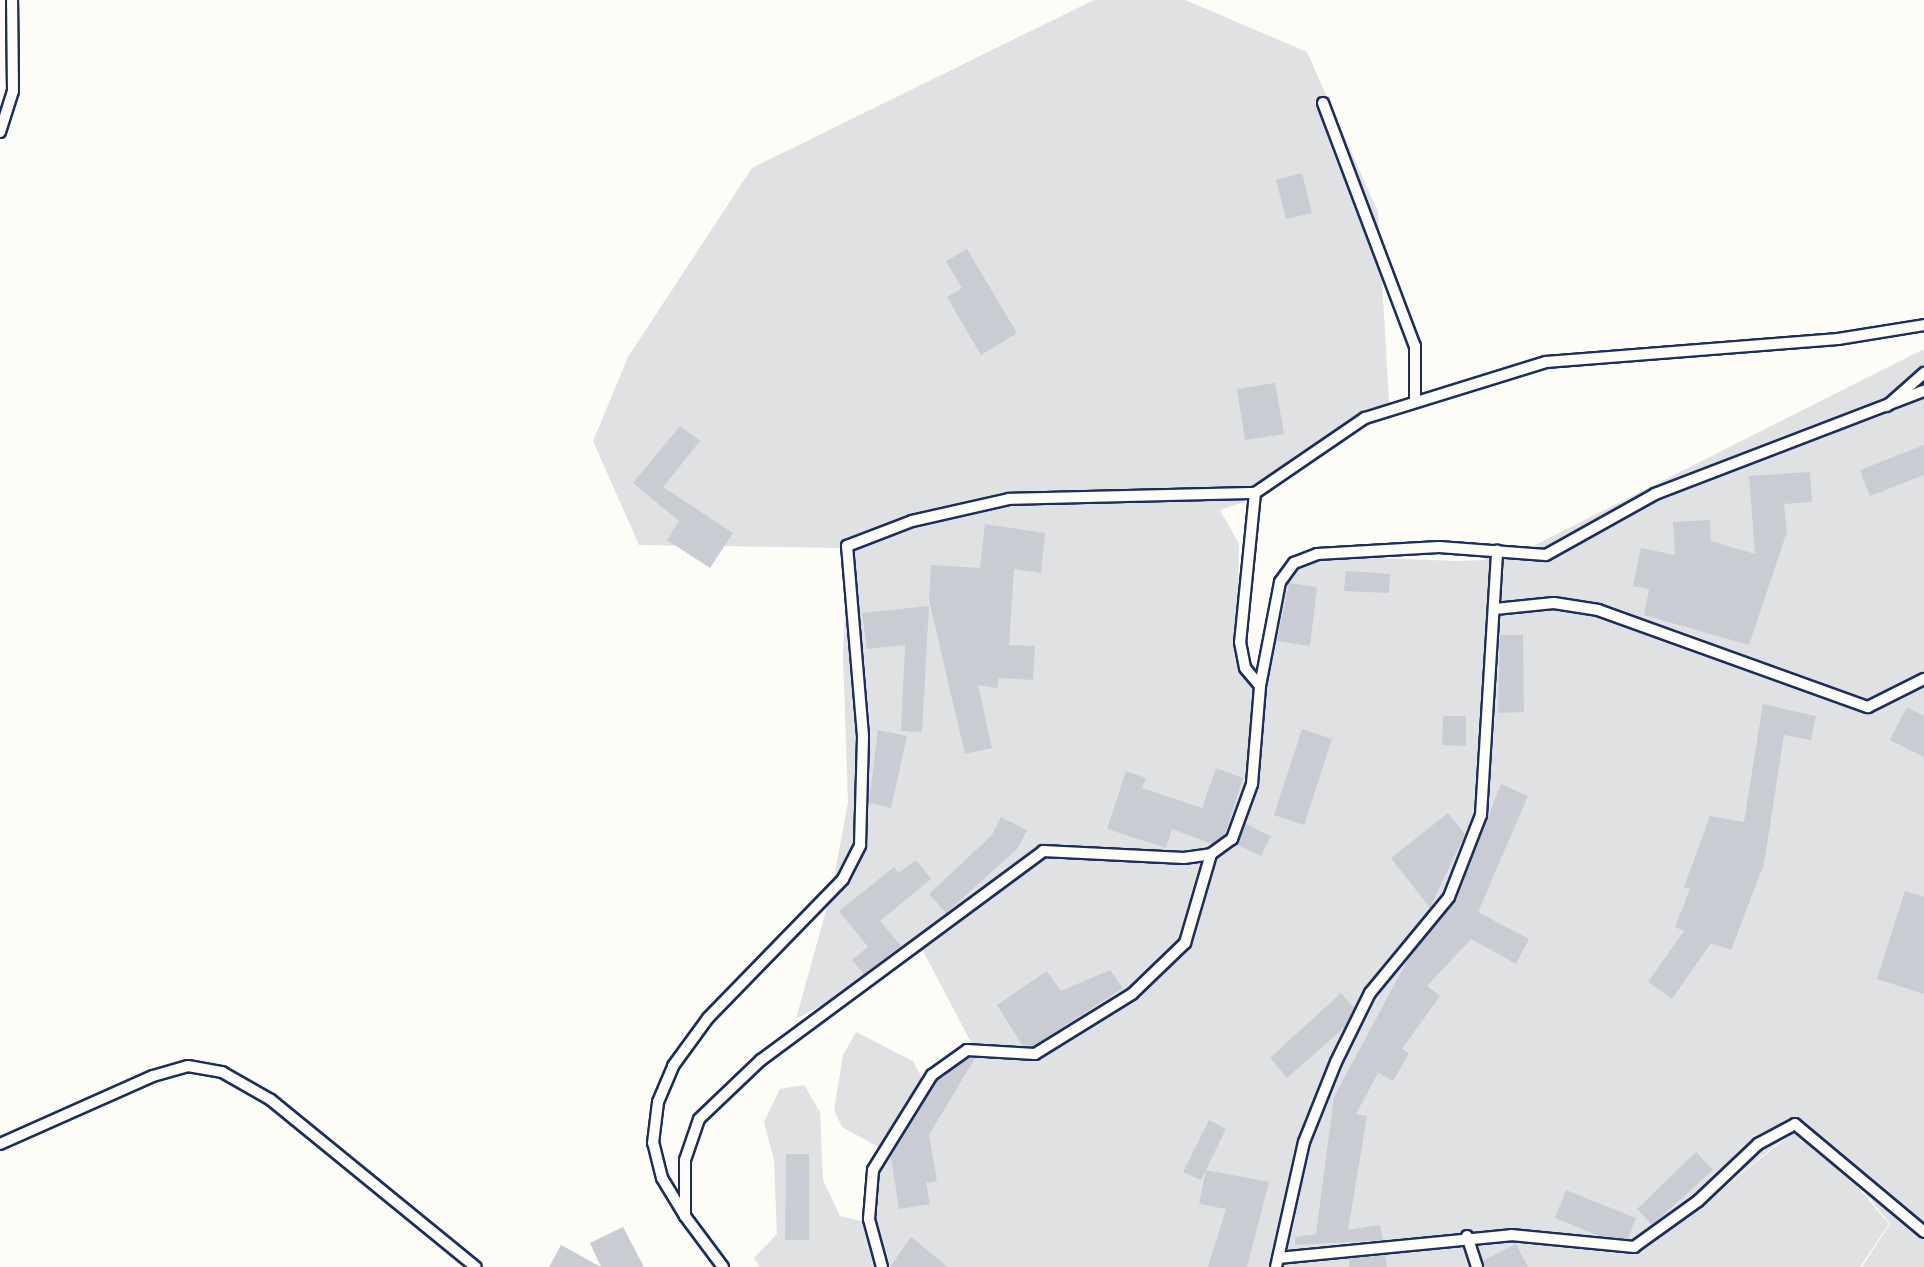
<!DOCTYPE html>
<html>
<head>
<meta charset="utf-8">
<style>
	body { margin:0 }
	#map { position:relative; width:1924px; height:1267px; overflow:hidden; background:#fdfcf7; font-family:Caveat,sans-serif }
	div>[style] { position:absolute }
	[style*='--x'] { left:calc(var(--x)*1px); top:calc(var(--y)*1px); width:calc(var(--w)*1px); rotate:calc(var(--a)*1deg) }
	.green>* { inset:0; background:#e0e1e3 }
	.building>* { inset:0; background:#c9ccd3 }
	.roads { filter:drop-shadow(2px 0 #1b2f5e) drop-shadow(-2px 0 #1b2f5e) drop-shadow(0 2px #1b2f5e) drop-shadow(0 -2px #1b2f5e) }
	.lane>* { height:10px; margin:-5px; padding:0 5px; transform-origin:5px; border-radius:5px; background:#fdfcf7 }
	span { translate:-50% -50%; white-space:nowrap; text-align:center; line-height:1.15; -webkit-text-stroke:7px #fdfcf7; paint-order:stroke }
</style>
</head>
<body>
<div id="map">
	<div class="green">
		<i style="clip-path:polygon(1094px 0,1185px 0,1307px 52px,1378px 212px,1390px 418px,1340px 435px,1267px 494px,1220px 510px,1239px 544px,1238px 610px,1246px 668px,1257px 688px,1279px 582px,1289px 570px,1324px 556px,1457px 561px,1485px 560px,1484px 547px,1527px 549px,1924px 349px,1924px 1267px,1862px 1267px,1890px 1224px,1840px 1161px,1804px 1122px,1697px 1209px,1804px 1124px,1889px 1224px,1860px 1267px,760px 1267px,754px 1258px,777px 1234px,774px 1160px,764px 1122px,780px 1089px,804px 1085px,820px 1112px,823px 1180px,840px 1216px,862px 1221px,868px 1176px,880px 1148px,842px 1127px,834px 1110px,843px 1055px,856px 1032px,913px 1061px,924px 1082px,947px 1058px,973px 1046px,923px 951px,796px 1019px,832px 889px,848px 802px,843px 655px,848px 548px,639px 545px,593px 441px,628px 357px,752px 168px)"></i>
	</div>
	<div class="building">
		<i style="clip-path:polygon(1302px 173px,1312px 213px,1286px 219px,1276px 180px)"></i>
		<i style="clip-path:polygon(967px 249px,1017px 333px,981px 355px,947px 297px,962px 288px,946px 261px)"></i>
		<i style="clip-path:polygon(1275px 383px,1284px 434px,1245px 440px,1237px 389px)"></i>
		<i style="clip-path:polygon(680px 426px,700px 441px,663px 487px,733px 533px,710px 568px,667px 540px,679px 521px,633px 483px)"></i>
		<i style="clip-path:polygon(1924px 445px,1924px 475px,1870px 496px,1860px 470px)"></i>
		<i style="clip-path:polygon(1810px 472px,1812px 502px,1784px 504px,1787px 532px,1749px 645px,1644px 615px,1649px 589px,1633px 586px,1641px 548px,1675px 555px,1673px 522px,1710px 520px,1711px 541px,1755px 554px,1749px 476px)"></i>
		<i style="clip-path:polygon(985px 524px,1045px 533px,1041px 573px,1014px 569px,1009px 645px,1035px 646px,1033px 680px,999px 678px,997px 688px,978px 685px,992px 748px,965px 754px,929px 600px,931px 565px,980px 568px)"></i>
		<i style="clip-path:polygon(1346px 571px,1390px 574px,1389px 593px,1344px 591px)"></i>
		<i style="clip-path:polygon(1289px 583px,1317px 587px,1310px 646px,1277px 641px)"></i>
		<i style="clip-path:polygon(929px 606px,922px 732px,901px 731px,905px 645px,867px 649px,862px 613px)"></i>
		<i style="clip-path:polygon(1500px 635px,1523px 635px,1524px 712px,1498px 713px)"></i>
		<i style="clip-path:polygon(1763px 704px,1816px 716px,1811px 740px,1784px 735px,1764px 864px,1731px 950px,1711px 943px,1672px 999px,1648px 982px,1684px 931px,1675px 927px,1690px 889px,1684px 887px,1710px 816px,1744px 822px)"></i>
		<i style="clip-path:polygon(1907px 707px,1924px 716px,1924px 757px,1890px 740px)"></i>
		<i style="clip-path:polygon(1443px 716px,1466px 716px,1466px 746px,1442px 745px)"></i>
		<i style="clip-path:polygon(1302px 729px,1332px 739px,1304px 825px,1274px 815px)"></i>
		<i style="clip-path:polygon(878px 730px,907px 736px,891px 808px,869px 803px)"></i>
		<i style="clip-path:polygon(1216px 768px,1243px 778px,1225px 834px,1212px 844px,1172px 829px,1166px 848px,1107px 829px,1126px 771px,1146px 778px,1142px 788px,1202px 808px)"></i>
		<i style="clip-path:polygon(1501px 784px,1528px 796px,1478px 912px,1529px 939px,1516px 964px,1471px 939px,1427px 986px,1440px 996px,1402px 1049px,1409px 1053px,1393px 1081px,1378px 1073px,1356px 1114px,1367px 1116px,1348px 1230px,1380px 1225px,1383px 1240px,1295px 1245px,1295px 1237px,1316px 1234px,1334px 1097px,1408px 959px,1456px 900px)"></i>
		<i style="clip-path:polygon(1448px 813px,1465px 834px,1430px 908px,1391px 858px)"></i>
		<i style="clip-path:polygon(1001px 817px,1027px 830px,1018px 848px,946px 913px,929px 894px,992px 835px)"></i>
		<i style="clip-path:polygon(1246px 824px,1271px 836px,1261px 856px,1237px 845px)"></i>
		<i style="clip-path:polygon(916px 860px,931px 879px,880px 921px,901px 946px,864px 974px,852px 960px,868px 947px,839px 911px,894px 867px,899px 873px)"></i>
		<i style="clip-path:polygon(1905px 891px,1924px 897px,1924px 994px,1877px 979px)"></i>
		<i style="clip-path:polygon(1110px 970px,1123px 988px,1033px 1046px,1022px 1045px,997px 1005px,1047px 971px,1061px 991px)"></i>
		<i style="clip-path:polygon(1341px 993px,1354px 1008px,1344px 1028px,1287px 1078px,1270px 1058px)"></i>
		<i style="clip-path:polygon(969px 1058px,975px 1058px,929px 1135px,937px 1181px,926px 1183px,930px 1204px,899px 1209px,891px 1157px,938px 1080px)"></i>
		<i style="clip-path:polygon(1209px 1120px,1226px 1129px,1201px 1180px,1183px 1172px)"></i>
		<i style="clip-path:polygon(1696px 1152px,1713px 1170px,1652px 1225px,1637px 1209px)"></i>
		<i style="clip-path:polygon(786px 1154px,809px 1154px,809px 1240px,785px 1240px)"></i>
		<i style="clip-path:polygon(1206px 1170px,1269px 1182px,1247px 1267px,1208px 1267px,1226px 1209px,1199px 1204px)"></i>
		<i style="clip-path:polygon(1566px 1190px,1636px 1218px,1628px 1239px,1599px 1236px,1555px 1218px)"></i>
		<i style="clip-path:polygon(623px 1227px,644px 1267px,601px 1267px,590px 1243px)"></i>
		<i style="clip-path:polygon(911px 1237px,948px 1267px,890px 1267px)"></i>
		<i style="clip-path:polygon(1516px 1244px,1528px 1267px,1485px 1267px,1483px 1261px)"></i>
		<i style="clip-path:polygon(561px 1245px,601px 1267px,549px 1267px)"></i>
		<i style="clip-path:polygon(1385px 1255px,1387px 1267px,1349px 1267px,1349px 1259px)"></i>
	</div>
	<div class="roads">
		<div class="lane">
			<i style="--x:1323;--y:103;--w:260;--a:69.3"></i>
			<i style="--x:1415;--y:346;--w:55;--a:90"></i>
			<i style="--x:0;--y:132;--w:43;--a:-72.4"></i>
			<i style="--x:13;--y:91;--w:91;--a:-90.6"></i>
			<i style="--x:1887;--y:406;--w:50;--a:-41.7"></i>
			<i style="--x:1255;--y:493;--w:150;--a:95.7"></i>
			<i style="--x:1240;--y:642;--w:26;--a:79"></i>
			<i style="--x:1245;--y:668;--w:23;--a:50"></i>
			<i style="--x:1495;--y:609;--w:59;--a:-5.8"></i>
			<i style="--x:1554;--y:603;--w:45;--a:9"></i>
			<i style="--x:1598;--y:610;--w:287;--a:19.8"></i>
			<i style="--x:1868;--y:707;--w:63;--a:-26.6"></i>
			<i style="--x:0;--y:1144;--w:167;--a:-24"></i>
			<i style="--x:153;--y:1076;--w:36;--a:-16"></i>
			<i style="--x:188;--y:1066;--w:35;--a:10"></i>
			<i style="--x:222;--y:1072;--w:56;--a:29.7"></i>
			<i style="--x:271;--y:1100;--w:264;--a:39.2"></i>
			<i style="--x:685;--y:1216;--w:44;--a:-121.2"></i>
			<i style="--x:662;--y:1178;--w:36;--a:-104"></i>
			<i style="--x:653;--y:1143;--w:41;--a:-83"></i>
			<i style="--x:658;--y:1102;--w:39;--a:-67"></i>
			<i style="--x:673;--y:1066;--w:59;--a:-53.9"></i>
			<i style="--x:708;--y:1018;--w:194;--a:-45.8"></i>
			<i style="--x:843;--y:879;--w:38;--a:-63"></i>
			<i style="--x:860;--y:845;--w:109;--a:-88.4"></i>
			<i style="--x:863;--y:736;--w:191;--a:-94.8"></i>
			<i style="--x:847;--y:546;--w:70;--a:-21"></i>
			<i style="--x:912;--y:521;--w:99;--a:-12.8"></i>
			<i style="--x:1009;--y:499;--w:246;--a:-1.4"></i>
			<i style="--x:1255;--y:493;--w:133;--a:-34.3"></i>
			<i style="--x:1365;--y:418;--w:189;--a:-17.2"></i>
			<i style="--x:1546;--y:362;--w:293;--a:-4.5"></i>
			<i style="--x:1838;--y:339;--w:87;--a:-9.2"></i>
			<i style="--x:1467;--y:1236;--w:33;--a:72"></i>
			<i style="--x:1278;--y:1258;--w:234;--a:-5.6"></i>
			<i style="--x:1511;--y:1235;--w:124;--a:5.6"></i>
			<i style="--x:1634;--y:1247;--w:79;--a:-35.7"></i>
			<i style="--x:1698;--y:1201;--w:83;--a:-43.5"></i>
			<i style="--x:1758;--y:1144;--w:42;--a:-28.4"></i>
			<i style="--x:1795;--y:1124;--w:168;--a:39.9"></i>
			<i style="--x:723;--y:1267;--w:64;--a:-126.7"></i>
			<i style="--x:685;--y:1216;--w:56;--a:-90"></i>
			<i style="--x:685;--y:1160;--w:43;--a:-71.1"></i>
			<i style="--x:699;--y:1119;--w:86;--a:-43.6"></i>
			<i style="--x:761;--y:1060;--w:351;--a:-36.5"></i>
			<i style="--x:1043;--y:851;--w:141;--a:2.8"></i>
			<i style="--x:1184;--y:858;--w:27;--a:-8"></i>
			<i style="--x:1211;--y:854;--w:26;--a:-36"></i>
			<i style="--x:1232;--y:839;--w:59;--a:-70"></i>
			<i style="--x:1252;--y:784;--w:98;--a:-85.3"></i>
			<i style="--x:1260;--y:686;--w:106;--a:-79.1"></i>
			<i style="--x:1280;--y:582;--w:24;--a:-54"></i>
			<i style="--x:1294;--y:563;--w:25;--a:-21"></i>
			<i style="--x:1317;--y:554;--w:122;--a:-3.3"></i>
			<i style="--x:1439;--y:547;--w:107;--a:4.3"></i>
			<i style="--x:1546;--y:555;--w:125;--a:-29.2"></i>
			<i style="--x:1655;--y:494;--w:288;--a:-21"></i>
			<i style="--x:882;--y:1267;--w:50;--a:-105.2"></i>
			<i style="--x:869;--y:1219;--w:49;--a:-85.3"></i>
			<i style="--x:873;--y:1170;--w:112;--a:-58.2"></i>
			<i style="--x:932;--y:1075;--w:43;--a:-35.5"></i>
			<i style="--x:967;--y:1050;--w:68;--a:3.4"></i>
			<i style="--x:1035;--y:1054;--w:114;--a:-31.7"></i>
			<i style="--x:1132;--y:994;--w:74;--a:-43.9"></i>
			<i style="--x:1185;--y:943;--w:93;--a:-73.7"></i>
			<i style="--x:1276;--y:1267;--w:128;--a:-77.4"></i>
			<i style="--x:1304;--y:1142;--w:86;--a:-68.2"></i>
			<i style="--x:1336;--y:1062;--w:77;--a:-63.8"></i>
			<i style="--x:1370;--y:993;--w:124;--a:-50.5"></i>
			<i style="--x:1449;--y:897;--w:88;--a:-68.7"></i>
			<i style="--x:1481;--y:815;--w:265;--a:-86.5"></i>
		</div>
	</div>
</div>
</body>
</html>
